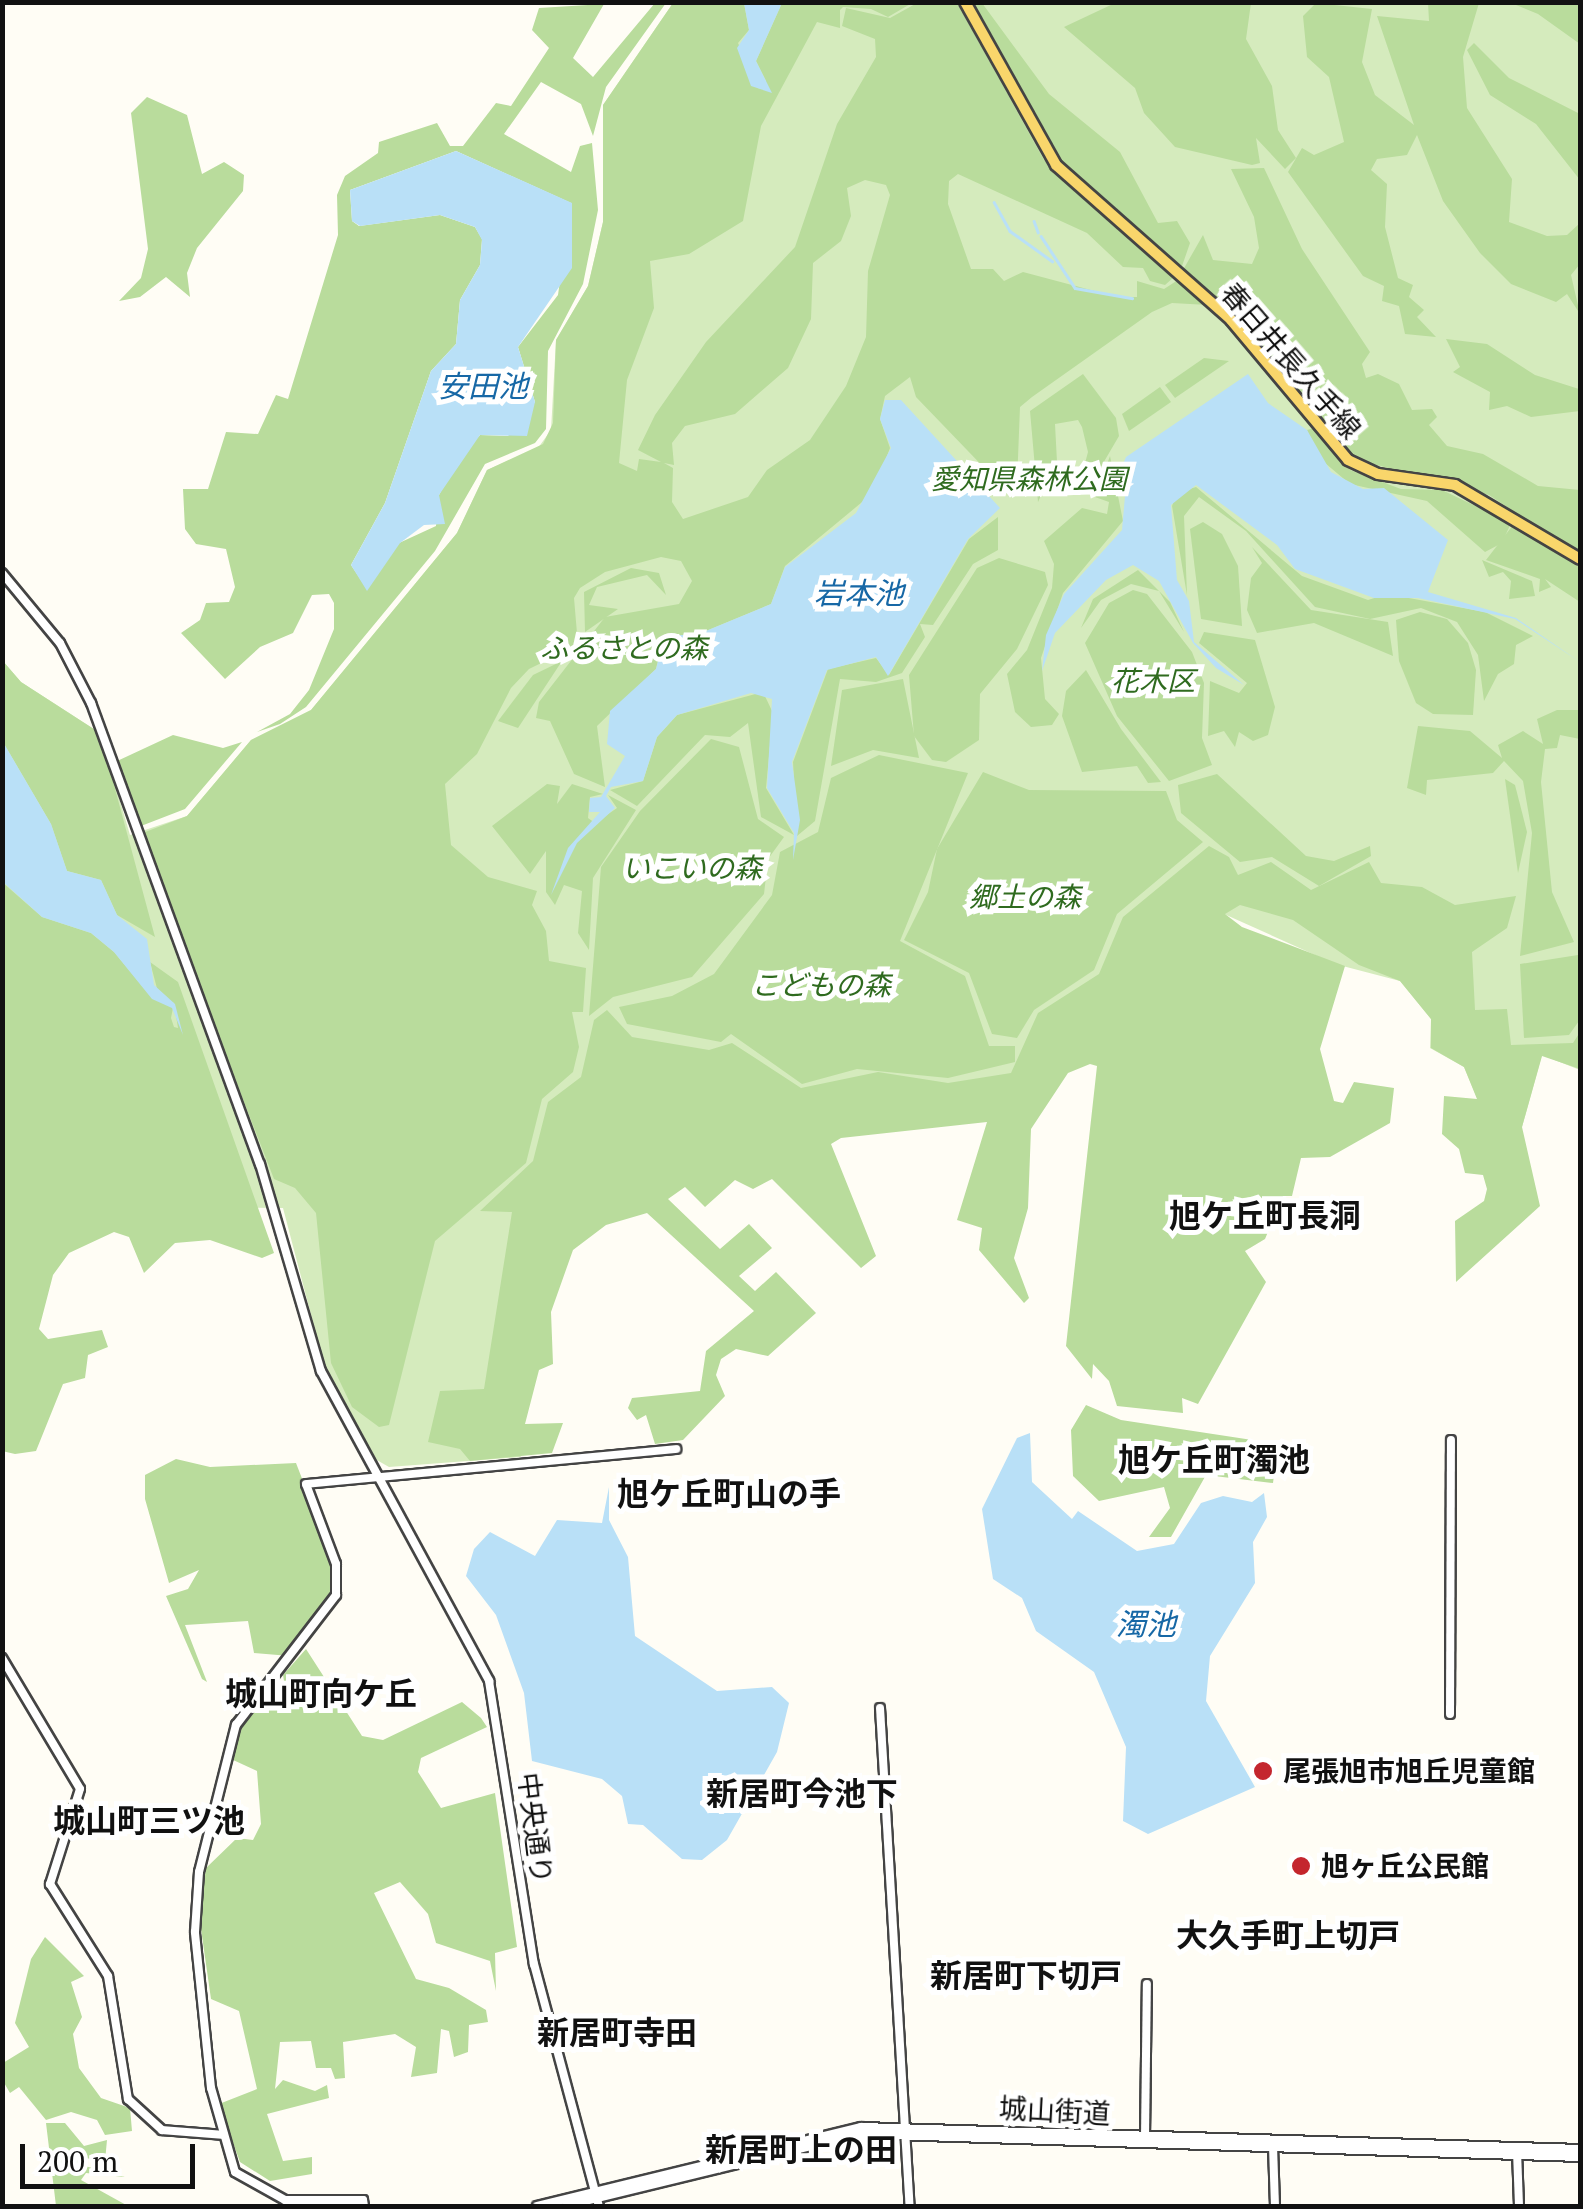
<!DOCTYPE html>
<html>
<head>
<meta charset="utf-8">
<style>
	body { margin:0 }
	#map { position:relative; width:1583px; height:2209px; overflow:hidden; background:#fffdf5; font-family:"PT Serif","Noto Sans JP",serif }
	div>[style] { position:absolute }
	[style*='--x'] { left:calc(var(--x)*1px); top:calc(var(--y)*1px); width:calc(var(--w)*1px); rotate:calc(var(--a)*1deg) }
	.green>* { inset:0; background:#d5ebbd }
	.forest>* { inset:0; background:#b9dc9c }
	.water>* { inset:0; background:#b9e0f7 }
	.stream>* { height:2.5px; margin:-1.25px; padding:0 1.25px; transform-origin:1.25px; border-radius:1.25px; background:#b9e0f7 }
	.roads { filter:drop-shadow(2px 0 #444) drop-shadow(-2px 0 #444) drop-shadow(0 2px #444) drop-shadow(0 -2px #444) }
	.minor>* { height:8px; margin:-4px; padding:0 4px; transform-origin:4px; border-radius:4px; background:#fff }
	.major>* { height:10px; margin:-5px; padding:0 5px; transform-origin:5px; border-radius:5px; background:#f9d66b }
	.dots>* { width:28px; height:28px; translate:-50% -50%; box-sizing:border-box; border:5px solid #fff; border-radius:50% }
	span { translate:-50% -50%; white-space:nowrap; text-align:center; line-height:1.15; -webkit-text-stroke:10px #fff; paint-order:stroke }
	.street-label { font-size:28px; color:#111 }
	.park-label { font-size:28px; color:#2f6b1f; font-style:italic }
	.poi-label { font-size:28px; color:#111; font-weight:700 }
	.left { translate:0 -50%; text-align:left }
	.water-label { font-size:30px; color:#1768a6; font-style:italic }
	.quarter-label { font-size:32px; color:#111; font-weight:700 }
	.frame { position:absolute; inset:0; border:5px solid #111; pointer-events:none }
	.scale { position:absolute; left:20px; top:2144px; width:175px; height:45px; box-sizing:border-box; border:5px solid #111; border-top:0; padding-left:12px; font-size:30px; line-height:35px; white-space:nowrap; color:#111; -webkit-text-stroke:8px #fff; paint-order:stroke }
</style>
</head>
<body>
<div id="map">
	<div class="green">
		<i style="clip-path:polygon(673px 3px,1580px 3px,1580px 1070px,1542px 1055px,1522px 1127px,1482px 1110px,1464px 1067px,1430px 1048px,1431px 1019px,1400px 981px,1335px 964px,1224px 914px,1029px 1099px,777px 1130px,563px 1241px,506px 1432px,521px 1457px,389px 1467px,375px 1459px,326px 1372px,283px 1208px,139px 1207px,45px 1258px,3px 1347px,2px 660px,21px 682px,100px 733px,130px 835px,187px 816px,251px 740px,311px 710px,457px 533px,487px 470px,538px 448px,551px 430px,556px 340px,588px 286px,603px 222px,603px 105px)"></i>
	</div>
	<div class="forest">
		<i style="clip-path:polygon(evenodd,655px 3px,666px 3px,606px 87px,593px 136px,581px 104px,541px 82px,504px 134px,571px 172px,580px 146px,592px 143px,598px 210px,583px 284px,548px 351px,546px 429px,535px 443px,485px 464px,435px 551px,306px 707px,280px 724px,257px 732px,290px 714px,309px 690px,334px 629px,334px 603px,329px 594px,312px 595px,293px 633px,260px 647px,225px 679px,181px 633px,200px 620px,206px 603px,229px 602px,235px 587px,226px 549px,196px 544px,185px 529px,183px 489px,208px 489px,226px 432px,258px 434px,276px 395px,288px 399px,338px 235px,337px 195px,345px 176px,378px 153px,379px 142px,437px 123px,450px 146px,463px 146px,496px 103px,511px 106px,549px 48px,532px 30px,539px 8px,604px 4px,573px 58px,593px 77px,655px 3px,456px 151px,571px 203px,558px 295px,518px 347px,535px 402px,508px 436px,480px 435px,459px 457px,439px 495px,436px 526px,399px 543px,367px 589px,351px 565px,385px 503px,431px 371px,456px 344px,460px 300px,480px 265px,482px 239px,475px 227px,440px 215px,359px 226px,352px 221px,350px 190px,456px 151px)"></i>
		<i style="clip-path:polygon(evenodd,673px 3px,744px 3px,749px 30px,738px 43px,759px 89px,766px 81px,756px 61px,782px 3px,912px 3px,888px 17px,871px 9px,843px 7px,840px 10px,840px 28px,817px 22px,761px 126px,743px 221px,689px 254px,650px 261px,654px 308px,627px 380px,619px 463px,637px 471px,639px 459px,661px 462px,638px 450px,655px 415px,706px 342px,795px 247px,837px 124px,876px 57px,875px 39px,842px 26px,846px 8px,890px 18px,917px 3px,957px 3px,1044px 160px,1174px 277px,1165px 285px,1150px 281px,1143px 268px,1123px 267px,1087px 233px,958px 174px,949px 181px,948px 204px,971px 269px,993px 269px,1004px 281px,1023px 272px,1117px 297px,1137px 297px,1137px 281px,1164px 289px,1178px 280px,1208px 305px,1172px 303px,1152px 312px,1032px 397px,1020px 407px,1017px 483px,993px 477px,916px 397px,910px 377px,885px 396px,880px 419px,890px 448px,873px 493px,785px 566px,771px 604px,701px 633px,664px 637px,656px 669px,597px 726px,605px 787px,574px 774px,550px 721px,536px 718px,539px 702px,605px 617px,679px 604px,692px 581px,681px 561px,661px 557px,605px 572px,580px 588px,574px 598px,578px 645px,529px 669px,511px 688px,477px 754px,445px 784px,451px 845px,488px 877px,537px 891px,532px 905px,546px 931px,549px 961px,586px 968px,583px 1012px,572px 1012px,579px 1047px,573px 1072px,542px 1099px,526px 1163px,435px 1241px,389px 1425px,379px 1427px,352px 1407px,331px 1363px,316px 1213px,295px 1188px,274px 1179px,140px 834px,187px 816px,251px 740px,311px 710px,457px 533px,487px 470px,543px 444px,553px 423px,556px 340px,588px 286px,603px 222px,603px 105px,673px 3px,865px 180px,886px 185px,890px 195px,868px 271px,866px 337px,846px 386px,810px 440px,767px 470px,748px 497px,683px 519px,672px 502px,673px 468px,664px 463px,674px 465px,672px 443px,685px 426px,735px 414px,788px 368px,811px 319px,813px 263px,841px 241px,851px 216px,847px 188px,865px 180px)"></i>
		<i style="clip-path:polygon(968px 3px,982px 3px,1049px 94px,1120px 152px,1158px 223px,1177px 221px,1190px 243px,1181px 269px,1058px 160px)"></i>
		<i style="clip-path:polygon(1115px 3px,1251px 3px,1246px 39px,1272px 86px,1278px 130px,1296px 158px,1285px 169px,1256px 138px,1260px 163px,1252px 165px,1175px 147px,1144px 113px,1135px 88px,1064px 27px)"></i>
		<i style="clip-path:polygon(1316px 3px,1372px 9px,1362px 62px,1375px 95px,1414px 125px,1377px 16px,1429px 21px,1428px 3px,1479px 3px,1463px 57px,1467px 108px,1512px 179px,1509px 222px,1547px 236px,1567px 235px,1580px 223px,1580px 264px,1571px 275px,1580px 314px,1567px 294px,1556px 302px,1511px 284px,1480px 253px,1443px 201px,1417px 135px,1407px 155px,1377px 159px,1371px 170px,1387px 184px,1385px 227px,1398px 278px,1413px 285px,1409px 297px,1424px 310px,1417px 317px,1436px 337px,1405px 334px,1399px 306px,1382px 301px,1384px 286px,1363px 276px,1288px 172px,1302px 148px,1314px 155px,1344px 142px,1329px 77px,1307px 57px,1303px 16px)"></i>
		<i style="clip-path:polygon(1511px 3px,1580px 3px,1580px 44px,1538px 14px)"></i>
		<i style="clip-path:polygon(1474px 43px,1509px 78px,1580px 114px,1580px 180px,1536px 124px,1490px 95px,1467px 50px)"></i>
		<i style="clip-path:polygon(147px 97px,187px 115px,202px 174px,224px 162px,244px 175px,243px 191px,197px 248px,187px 273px,190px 297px,166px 277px,140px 297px,119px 301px,141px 278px,148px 249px,131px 113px)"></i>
		<i style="clip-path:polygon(1264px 168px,1302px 249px,1370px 352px,1362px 364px,1366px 378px,1378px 374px,1399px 384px,1412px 410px,1432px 409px,1437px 417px,1429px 425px,1447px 446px,1483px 454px,1538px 486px,1580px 490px,1580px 555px,1489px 495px,1351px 458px,1247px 331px,1183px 270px,1203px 235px,1213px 260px,1252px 264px,1259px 248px,1254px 217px,1231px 169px)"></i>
		<i style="clip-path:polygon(1446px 339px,1487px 344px,1535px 375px,1579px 389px,1580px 411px,1531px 417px,1507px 406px,1489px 410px,1490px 392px,1453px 372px,1460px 367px)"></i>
		<i style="clip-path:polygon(1204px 358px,1229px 361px,1175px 398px,1165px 385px)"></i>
		<i style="clip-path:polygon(1083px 374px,1116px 418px,1119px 436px,1088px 489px,1080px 482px,1088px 452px,1082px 427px,1078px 420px,1055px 424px,1057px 462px,1038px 502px,1030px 411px)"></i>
		<i style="clip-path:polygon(1160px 387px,1171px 402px,1129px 431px,1122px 414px)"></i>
		<i style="clip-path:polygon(1314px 428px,1350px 470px,1401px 489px,1442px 490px,1511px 523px,1502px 543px,1485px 552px,1427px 501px,1350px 484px,1319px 458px,1307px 430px)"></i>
		<i style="clip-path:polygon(1110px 456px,1123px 521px,1063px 593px,1041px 658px,1045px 699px,1059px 714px,1052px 725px,1031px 727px,1015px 712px,1007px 674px,1027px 650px,1052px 588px,1054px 564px,1044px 541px,1082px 508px,1107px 514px,1109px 502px,1095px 497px)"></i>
		<i style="clip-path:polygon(1196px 487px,1302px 576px,1368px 600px,1387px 594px,1485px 612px,1533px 636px,1516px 645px,1514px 664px,1498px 674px,1484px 701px,1478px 655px,1457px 622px,1421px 608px,1370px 619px,1315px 607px,1246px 531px,1199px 497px,1184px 516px,1187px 595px,1172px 506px,1177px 493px)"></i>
		<i style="clip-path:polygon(998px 517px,998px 550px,973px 564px,933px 625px,920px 624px,925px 637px,902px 673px,876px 682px,840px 679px,815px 821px,797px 836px,793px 762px,828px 669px,876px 658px,889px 675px,969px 539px)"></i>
		<i style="clip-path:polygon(1203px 522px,1222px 534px,1238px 566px,1242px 626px,1201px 619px,1190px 529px)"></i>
		<i style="clip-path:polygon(1513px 525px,1580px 565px,1580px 602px,1545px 579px,1551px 587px,1539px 592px,1540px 579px,1486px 560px)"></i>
		<i style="clip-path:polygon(1252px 547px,1311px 610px,1388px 622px,1393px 656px,1314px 623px,1257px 633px,1247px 610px,1251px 578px,1262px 563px)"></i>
		<i style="clip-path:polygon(999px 558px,1045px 572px,1048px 585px,1017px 649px,980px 694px,979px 740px,946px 762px,932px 760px,914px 736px,909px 675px,977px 568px)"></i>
		<i style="clip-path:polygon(1482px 560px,1532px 581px,1535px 596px,1509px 599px,1511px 581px,1503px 572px,1489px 577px)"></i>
		<i style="clip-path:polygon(631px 568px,659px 573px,666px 595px,647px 575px,597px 587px,589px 605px,618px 609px,585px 632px,584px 592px)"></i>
		<i style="clip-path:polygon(1138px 570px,1170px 602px,1184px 632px,1159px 591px,1131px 584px,1101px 600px,1081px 628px,1093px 599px)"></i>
		<i style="clip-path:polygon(1133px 590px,1147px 594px,1192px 652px,1204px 683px,1202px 738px,1212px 765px,1169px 781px,1117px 716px,1085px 643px,1109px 603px)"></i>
		<i style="clip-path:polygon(1420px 612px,1447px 619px,1468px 643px,1476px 670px,1473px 715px,1433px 714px,1416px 703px,1399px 661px,1396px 620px)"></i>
		<i style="clip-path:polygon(1204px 632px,1255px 640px,1275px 707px,1268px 735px,1253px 741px,1239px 732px,1235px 747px,1224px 731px,1208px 736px,1210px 681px,1239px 693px,1247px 683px,1199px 643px)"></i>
		<i style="clip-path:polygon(2px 660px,21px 682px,100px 733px,155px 937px,117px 915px,101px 880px,67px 871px,51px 824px,3px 742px)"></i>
		<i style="clip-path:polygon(562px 661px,518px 728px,498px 721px,533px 675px)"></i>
		<i style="clip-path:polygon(1086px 670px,1121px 729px,1161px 782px,1148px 783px,1137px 766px,1082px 772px,1062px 716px,1066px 691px)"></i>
		<i style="clip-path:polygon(903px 679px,919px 758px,873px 750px,831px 766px,842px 690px)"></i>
		<i style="clip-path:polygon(763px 692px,773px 713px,766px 788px,794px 835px,761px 817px,748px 723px,730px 737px,705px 735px,637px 806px,610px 790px,643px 781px,657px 737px,677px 715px)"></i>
		<i style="clip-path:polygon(1557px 710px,1580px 710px,1580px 739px,1560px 735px,1557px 748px,1545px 749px,1541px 782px,1552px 892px,1574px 942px,1520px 956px,1532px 833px,1523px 781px,1504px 761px,1493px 773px,1427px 780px,1426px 795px,1407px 788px,1418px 726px,1470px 731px,1502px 758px,1498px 745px,1523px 731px,1543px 744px,1537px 719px)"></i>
		<i style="clip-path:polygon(173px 735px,223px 748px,242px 742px,185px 809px,141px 826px,115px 762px)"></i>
		<i style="clip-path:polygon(711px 739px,739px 747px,758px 819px,784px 837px,768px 859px,764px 894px,692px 977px,613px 997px,589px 1016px,601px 867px,640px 811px)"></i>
		<i style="clip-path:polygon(879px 755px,968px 773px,900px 941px,965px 976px,989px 1046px,1015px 1046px,1015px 1062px,948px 1078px,857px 1069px,802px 1084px,731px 1034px,721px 1042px,627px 1024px,619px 1007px,672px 996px,714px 974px,772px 895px,780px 852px,818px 832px,831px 778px)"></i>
		<i style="clip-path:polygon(983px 772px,1029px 790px,1166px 791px,1177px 820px,1203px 842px,1117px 914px,1094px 970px,1034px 1010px,1017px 1038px,992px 1034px,969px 973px,904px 940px,928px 892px,937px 849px)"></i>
		<i style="clip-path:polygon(1217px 774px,1306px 856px,1334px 861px,1370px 846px,1371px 856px,1319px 886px,1272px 857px,1240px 862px,1181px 813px,1178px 785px)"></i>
		<i style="clip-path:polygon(1505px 779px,1515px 785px,1527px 832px,1518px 873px)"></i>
		<i style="clip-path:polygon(547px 784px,560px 786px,557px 804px,572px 784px,603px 794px,590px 797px,588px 818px,595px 823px,617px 808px,608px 795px,636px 810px,593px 878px,589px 950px,578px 933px,582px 891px,564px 885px,555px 905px,546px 892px,546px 851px,530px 874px,492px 826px)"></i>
		<i style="clip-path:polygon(1209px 846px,1229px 857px,1238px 875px,1271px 862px,1311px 890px,1369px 862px,1381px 883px,1422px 887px,1455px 905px,1516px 896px,1507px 928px,1472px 952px,1475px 1010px,1507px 1009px,1511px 1045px,1573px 1043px,1580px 1032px,1580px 1069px,1542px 1056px,1522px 1127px,1540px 1206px,1456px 1282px,1455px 1221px,1484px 1201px,1487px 1189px,1483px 1175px,1465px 1173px,1459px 1149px,1442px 1134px,1444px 1096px,1477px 1099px,1464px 1067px,1431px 1048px,1431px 1019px,1400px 981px,1359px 965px,1293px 920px,1240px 905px,1225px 914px,1242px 927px,1345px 966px,1320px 1049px,1334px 1101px,1343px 1103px,1354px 1082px,1394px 1088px,1390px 1123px,1330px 1157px,1301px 1158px,1292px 1196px,1283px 1196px,1265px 1239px,1245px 1251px,1266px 1282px,1198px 1404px,1182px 1398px,1183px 1413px,1117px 1406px,1109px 1381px,1093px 1364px,1092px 1379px,1066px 1346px,1097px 1066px,1090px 1064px,1068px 1073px,1031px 1129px,1028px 1208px,1014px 1258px,1029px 1298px,1024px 1303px,979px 1250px,982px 1228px,957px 1220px,987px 1122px,841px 1138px,831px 1144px,876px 1256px,861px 1268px,772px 1179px,753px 1189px,735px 1180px,705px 1207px,685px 1187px,668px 1199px,720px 1249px,749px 1224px,772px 1248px,739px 1276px,755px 1291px,776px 1272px,816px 1313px,768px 1356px,736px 1349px,721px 1359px,716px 1375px,725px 1396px,683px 1440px,655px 1444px,646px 1415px,637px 1420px,628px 1408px,632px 1398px,700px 1391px,706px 1351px,754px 1311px,647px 1213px,606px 1225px,573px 1250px,551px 1312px,553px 1364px,539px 1370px,525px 1424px,563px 1423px,552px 1453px,470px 1461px,460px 1449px,428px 1442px,440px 1391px,484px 1389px,512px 1212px,480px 1211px,533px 1161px,548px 1102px,581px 1077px,594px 1020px,607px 1010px,632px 1037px,709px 1050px,732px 1043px,801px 1088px,878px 1072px,948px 1083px,1011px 1073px,1038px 1013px,1099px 974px,1123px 917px)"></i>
		<i style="clip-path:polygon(2px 882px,42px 917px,91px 933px,114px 952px,143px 987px,173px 1008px,171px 1018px,174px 1027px,178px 1028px,174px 1003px,159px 996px,150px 962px,178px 982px,274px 1253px,262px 1258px,210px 1240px,175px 1243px,144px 1273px,129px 1237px,114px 1232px,69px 1253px,53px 1275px,39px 1329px,48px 1339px,102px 1330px,108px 1347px,88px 1355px,85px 1378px,63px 1384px,36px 1451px,15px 1454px,2px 1451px)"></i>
		<i style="clip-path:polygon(1578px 955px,1579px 1021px,1569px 1035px,1524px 1038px,1520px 964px)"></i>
		<i style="clip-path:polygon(1086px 1405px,1121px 1420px,1278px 1444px,1273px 1483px,1206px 1475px,1171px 1537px,1149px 1537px,1170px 1508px,1164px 1487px,1099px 1501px,1073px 1476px,1071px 1430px)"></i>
		<i style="clip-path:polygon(176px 1459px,210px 1467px,296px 1463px,335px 1564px,334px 1594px,290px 1656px,254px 1653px,248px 1621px,185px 1625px,207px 1682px,202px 1679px,166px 1596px,188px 1589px,199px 1570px,169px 1583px,145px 1499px,145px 1475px)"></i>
		<i style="clip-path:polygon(306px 1649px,362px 1736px,383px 1740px,462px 1702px,481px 1718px,487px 1727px,421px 1758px,418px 1772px,441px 1808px,495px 1793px,517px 1947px,495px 1953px,496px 1991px,490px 1961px,436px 1943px,428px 1914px,400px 1882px,374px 1893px,416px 1979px,449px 1988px,486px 2010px,488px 2022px,469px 2025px,468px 2052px,454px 2057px,449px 2031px,441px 2029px,437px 2073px,411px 2077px,416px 2047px,395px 2034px,343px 2042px,345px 2078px,335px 2079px,331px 2068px,316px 2068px,311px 2041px,280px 2042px,275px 2089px,283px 2080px,315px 2091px,327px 2085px,329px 2098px,267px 2114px,283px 2161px,312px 2157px,312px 2174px,270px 2181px,240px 2162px,219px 2104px,257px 2089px,239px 2011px,211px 1999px,199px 1915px,206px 1868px,237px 1838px,253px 1840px,261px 1824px,257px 1771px,231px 1759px,238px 1726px,267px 1694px,286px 1693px,283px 1675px)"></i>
		<i style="clip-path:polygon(45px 1937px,84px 1976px,71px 1982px,82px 2017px,73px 2034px,79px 2068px,101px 2098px,130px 2108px,132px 2131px,105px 2135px,97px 2120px,71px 2112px,46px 2120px,19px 2087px,10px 2093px,3px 2081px,3px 2063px,29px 2047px,15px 2023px,31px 1959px)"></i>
		<i style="clip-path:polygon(46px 2123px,65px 2123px,84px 2146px,107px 2140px,105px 2161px,85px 2158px,85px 2166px,125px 2177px,86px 2173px,81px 2180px,128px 2206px,56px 2206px)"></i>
	</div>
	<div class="water">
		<i style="clip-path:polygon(744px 3px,782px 3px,756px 61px,772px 93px,751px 86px,737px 48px,749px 30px)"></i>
		<i style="clip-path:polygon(456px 151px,572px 203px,572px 268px,518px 347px,535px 402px,527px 436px,480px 435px,439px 495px,445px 524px,424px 525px,400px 543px,367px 591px,351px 565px,385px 503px,431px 371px,456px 344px,460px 300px,480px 265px,482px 240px,475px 227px,440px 215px,360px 226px,352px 221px,350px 190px)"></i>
		<i style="clip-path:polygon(1248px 374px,1268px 403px,1307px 430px,1331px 472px,1363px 489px,1384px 488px,1448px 540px,1428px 592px,1516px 618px,1580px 662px,1515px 619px,1418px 598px,1374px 598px,1295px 569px,1277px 545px,1196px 485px,1171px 505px,1177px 580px,1189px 601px,1194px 642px,1244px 685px,1216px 668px,1193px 643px,1159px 581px,1133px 565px,1106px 580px,1055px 633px,1042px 671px,1046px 635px,1064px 594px,1122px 530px,1125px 496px,1114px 486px,1126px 457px)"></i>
		<i style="clip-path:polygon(885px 400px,901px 400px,1000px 508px,968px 539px,888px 676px,876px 657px,827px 670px,792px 762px,800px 820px,793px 860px,794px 833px,767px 788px,772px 699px,751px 693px,677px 715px,657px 737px,643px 781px,611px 787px,606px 796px,615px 808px,577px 843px,551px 895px,568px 848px,600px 812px,589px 812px,590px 798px,601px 797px,625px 756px,607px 744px,610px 711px,656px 669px,664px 637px,701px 633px,771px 604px,785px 567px,856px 513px,891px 448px,880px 419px)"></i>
		<i style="clip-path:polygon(3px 742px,51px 824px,67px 871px,101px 880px,117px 915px,147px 939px,154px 985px,175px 1004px,183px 1035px,172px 1008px,152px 999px,114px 952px,91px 933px,42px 917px,3px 882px)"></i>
		<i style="clip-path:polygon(1030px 1433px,1032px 1482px,1072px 1519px,1078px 1511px,1137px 1551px,1174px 1544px,1201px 1503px,1223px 1496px,1252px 1502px,1264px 1493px,1267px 1517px,1253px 1542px,1255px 1583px,1210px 1656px,1206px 1701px,1255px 1787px,1148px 1834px,1123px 1821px,1126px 1747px,1094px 1672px,1036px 1631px,1022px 1598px,993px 1579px,982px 1509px,1017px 1438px)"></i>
		<i style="clip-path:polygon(609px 1487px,609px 1520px,628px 1557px,635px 1636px,717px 1691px,772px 1687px,789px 1703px,777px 1752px,727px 1840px,702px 1860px,682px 1859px,643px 1825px,628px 1824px,622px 1796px,602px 1779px,532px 1761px,524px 1693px,496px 1615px,466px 1576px,474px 1549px,490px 1532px,535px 1556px,557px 1520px,602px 1523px)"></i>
	</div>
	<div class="stream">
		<i style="--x:994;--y:202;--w:33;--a:61"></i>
		<i style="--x:1010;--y:231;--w:52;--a:35.5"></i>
		<i style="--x:1034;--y:221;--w:12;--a:70"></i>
		<i style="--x:1041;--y:236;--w:62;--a:56.8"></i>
		<i style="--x:1075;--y:288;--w:58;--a:10"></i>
	</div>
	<div class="roads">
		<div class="minor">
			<i style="--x:2;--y:573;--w:91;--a:50.4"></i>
			<i style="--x:60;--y:643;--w:68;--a:62.7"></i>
			<i style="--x:91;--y:703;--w:491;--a:69.9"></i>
			<i style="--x:260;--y:1164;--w:216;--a:73.6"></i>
			<i style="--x:321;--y:1371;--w:353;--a:61.5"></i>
			<i style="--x:489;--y:1681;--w:287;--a:81"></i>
			<i style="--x:534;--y:1964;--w:251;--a:75"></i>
			<i style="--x:2;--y:1658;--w:152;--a:59.2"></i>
			<i style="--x:80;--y:1789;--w:100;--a:107.5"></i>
			<i style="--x:50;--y:1884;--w:109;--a:57.8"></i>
			<i style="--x:108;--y:1976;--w:125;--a:80.8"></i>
			<i style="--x:128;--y:2099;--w:46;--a:42.4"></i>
			<i style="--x:162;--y:2130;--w:62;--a:4.6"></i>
			<i style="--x:880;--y:1708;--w:499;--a:86.6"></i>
			<i style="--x:1450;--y:1714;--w:274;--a:-89.8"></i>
			<i style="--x:1145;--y:2137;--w:153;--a:-89.3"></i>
			<i style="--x:1273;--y:2146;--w:60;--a:88.1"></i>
			<i style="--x:1517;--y:2151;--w:55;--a:87.9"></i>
			<i style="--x:364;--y:2206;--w:6;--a:-99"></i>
			<i style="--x:363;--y:2200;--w:78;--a:180"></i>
			<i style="--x:285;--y:2200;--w:57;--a:-150.8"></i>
			<i style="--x:235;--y:2172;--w:87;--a:-105.9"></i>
			<i style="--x:211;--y:2088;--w:157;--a:-95.9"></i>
			<i style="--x:195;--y:1932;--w:60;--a:-86.2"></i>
			<i style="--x:199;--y:1872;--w:152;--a:-75.9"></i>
			<i style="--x:236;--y:1725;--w:164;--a:-52.4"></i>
			<i style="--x:336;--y:1595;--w:31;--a:-90"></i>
			<i style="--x:336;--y:1564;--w:85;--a:-110.6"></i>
			<i style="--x:306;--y:1484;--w:372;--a:-5.4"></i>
			<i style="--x:537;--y:2206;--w:333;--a:-13.7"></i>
			<i style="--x:861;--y:2127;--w:719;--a:1.75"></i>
			<i style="--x:565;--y:2206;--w:305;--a:-13.7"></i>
			<i style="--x:861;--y:2134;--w:719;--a:1.83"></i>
		</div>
		<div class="major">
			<i style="--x:965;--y:2;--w:187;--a:60.8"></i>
			<i style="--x:1056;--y:165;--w:234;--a:41.5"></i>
			<i style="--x:1231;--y:320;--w:182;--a:50.1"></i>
			<i style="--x:1348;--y:460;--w:33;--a:25"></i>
			<i style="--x:1378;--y:474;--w:78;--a:8.1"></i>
			<i style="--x:1455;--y:485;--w:145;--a:30.6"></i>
		</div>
	</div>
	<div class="dots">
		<i style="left:1263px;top:1771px;background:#c4262e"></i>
		<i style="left:1301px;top:1866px;background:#c4262e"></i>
	</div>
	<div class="street-label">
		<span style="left:1291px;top:361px;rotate:49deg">春日井長久手線</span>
		<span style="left:535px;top:1828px;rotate:83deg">中央通り</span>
		<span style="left:1055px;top:2111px;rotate:3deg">城山街道</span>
	</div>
	<div class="park-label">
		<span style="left:1029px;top:479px">愛知県森林公園</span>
		<span style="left:624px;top:648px">ふるさとの森</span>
		<span style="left:1153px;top:681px">花木区</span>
		<span style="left:692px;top:868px">いこいの森</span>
		<span style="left:1025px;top:897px">郷土の森</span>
		<span style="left:821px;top:985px">こどもの森</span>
	</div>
	<div class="poi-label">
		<span class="left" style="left:1283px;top:1771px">尾張旭市旭丘児童館</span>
		<span class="left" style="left:1321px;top:1866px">旭ヶ丘公民館</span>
	</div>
	<div class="water-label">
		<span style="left:483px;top:386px">安田池</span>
		<span style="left:859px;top:593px">岩本池</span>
		<span style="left:1146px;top:1624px">濁池</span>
	</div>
	<div class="quarter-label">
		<span style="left:1265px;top:1215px">旭ケ丘町長洞</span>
		<span style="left:1214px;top:1459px">旭ケ丘町濁池</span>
		<span style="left:729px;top:1493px">旭ケ丘町山の手</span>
		<span style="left:321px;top:1693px">城山町向ケ丘</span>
		<span style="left:802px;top:1793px">新居町今池下</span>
		<span style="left:149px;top:1820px">城山町三ツ池</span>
		<span style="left:1288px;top:1935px">大久手町上切戸</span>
		<span style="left:1026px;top:1975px">新居町下切戸</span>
		<span style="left:617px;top:2032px">新居町寺田</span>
		<span style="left:801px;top:2149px">新居町上の田</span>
	</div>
	<div class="frame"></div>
	<div class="scale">200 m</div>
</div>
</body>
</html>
